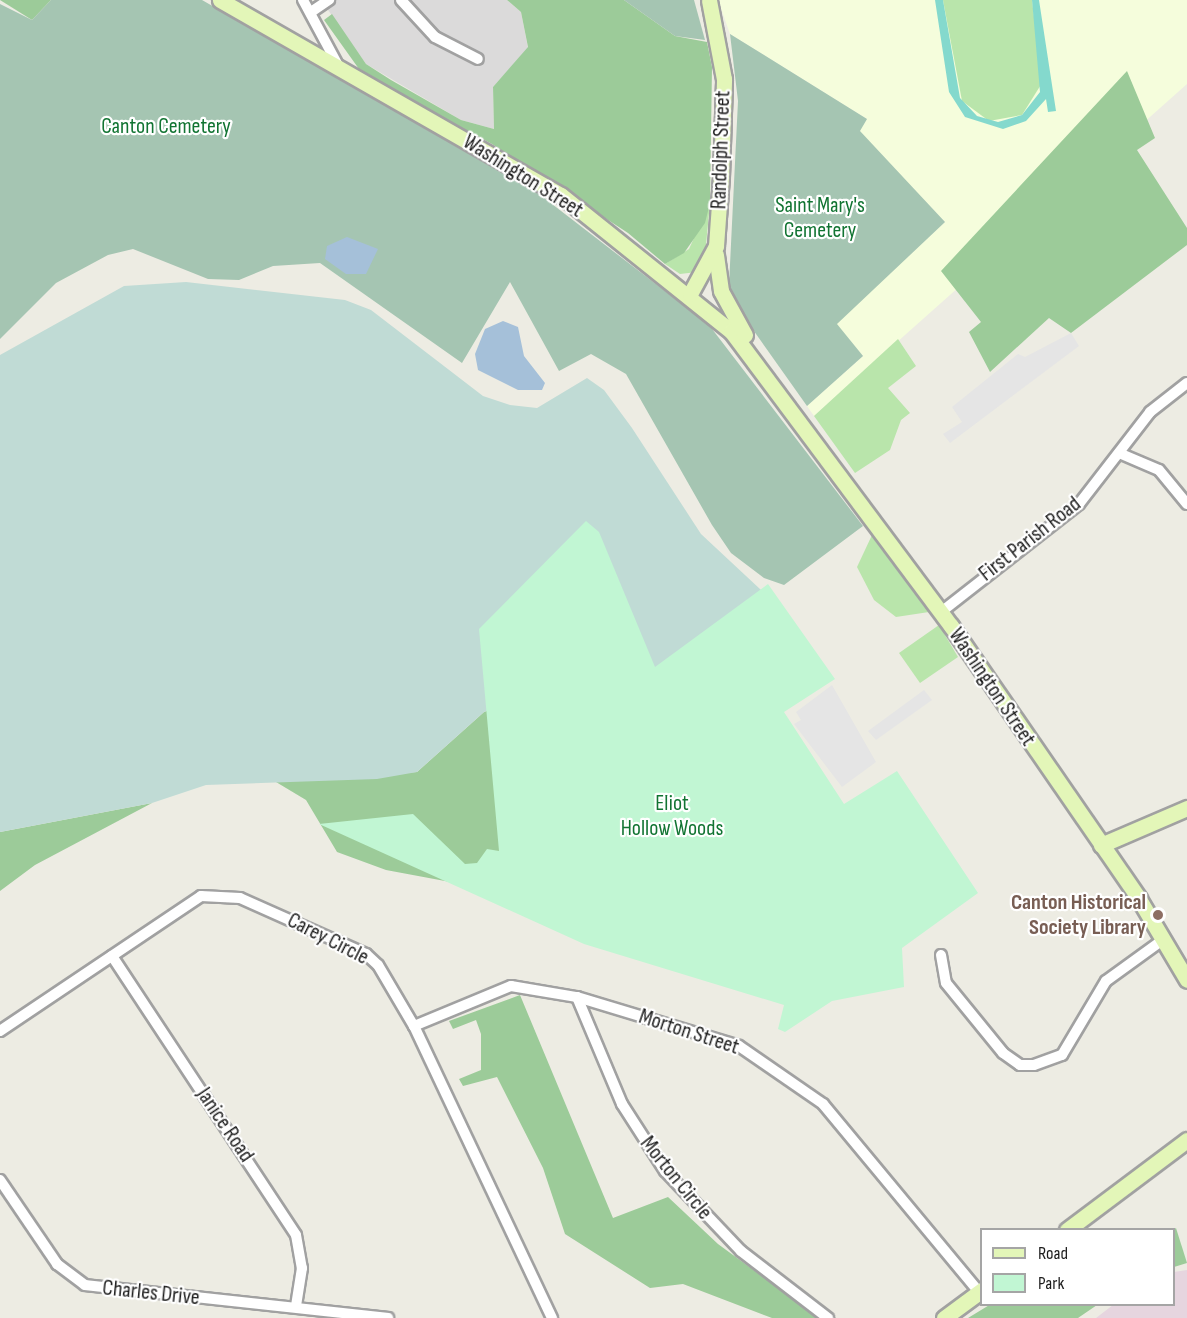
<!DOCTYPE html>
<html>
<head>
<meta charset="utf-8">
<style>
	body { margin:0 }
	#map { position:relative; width:1187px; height:1318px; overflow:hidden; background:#edece3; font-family:"Sofia Sans Condensed",sans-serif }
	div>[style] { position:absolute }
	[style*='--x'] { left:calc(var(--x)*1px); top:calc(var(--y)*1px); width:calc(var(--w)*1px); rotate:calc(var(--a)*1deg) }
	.residential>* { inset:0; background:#dbdada }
	.industrial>* { inset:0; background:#e6d5df }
	.education>* { inset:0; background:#f5fddc }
	.grass>* { inset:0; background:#b9e5ab }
	.forest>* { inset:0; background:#9ccb99 }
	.wetland>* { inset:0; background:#c0dbd5 }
	.cemetery>* { inset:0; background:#a5c5b2 }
	.park>* { inset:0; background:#c1f6d3 }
	.pitch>* { inset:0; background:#84d9cd }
	.parking>* { inset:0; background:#e5e5e5 }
	.water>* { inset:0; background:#a5c0d9 }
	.roads { filter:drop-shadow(2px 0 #a1a1a1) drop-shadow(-2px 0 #a1a1a1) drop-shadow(0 2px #a1a1a1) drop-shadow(0 -2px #a1a1a1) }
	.street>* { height:10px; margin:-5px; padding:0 5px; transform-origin:5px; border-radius:5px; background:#fff }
	.secondary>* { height:15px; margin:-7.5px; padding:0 7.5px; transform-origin:7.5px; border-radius:7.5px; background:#e3f6b8 }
	.dots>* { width:16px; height:16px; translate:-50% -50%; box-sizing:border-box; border:3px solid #fff; border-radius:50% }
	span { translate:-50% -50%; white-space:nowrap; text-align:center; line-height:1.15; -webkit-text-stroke:4.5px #fff; paint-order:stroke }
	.park-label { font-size:22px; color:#117432 }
	.street-label { font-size:22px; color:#1d1d1d }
	.education-label { font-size:22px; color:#785e54; font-weight:700 }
	.right { translate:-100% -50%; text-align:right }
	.legend { position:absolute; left:980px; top:1228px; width:195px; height:78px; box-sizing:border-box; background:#fff; border:2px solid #a5a5a5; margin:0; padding:8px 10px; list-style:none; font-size:18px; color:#1d1d1d }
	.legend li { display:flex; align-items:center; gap:12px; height:30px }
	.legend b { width:30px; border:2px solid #a5a5a5 }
</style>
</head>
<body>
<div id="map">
	<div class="residential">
		<i style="clip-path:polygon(321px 0,507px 0,521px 12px,528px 48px,493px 87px,494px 129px,461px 120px,366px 64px)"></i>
	</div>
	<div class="industrial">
		<i style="clip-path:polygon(1187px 1270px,1187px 1318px,1096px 1318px,1113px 1305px,1174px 1304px,1174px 1272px)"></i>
	</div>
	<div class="education">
		<i style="clip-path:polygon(718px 0,1187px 0,1187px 84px,814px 416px,807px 406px,863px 356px,836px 324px,945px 222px,859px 131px,867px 119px,730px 34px)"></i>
	</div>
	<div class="grass">
		<i style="clip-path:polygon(943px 0,1032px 0,1042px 83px,1022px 115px,989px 121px,962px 101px)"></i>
		<i style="clip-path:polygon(710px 203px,705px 255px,697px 272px,680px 274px,665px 264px,689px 249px)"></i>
		<i style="clip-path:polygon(898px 339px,916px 366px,888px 388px,910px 413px,901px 420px,890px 450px,855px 473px,814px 416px)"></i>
		<i style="clip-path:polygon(872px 535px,929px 612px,896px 617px,874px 600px,857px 567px)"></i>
		<i style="clip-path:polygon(939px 625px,958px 657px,920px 683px,899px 653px)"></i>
	</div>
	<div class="forest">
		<i style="clip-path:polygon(0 0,51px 0,32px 20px)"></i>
		<i style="clip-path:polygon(507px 0,624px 0,675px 36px,707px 42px,712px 67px,710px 203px,705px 223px,684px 253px,665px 264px,628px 233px,492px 144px,377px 82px,359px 69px,324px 20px,332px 14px,366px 64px,391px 80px,461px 120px,494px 129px,493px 87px,528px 47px,521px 12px)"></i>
		<i style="clip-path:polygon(1127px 71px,1155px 138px,1137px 150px,1187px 228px,1187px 245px,1071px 333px,1049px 318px,990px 372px,969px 332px,981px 322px,941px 271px)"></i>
		<i style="clip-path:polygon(533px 693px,658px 759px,461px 884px,386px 870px,337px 852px,306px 800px,276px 782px,417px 772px,484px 712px)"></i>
		<i style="clip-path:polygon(152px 803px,35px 865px,0 891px,0 832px)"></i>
		<i style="clip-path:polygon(520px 995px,613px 1218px,668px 1197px,718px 1244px,819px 1318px,772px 1318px,683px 1284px,650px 1288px,565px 1234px,543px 1168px,497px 1077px,463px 1086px,459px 1079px,481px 1070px,481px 1034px,476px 1020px,453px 1029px,449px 1021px)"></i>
		<i style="clip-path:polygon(1176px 1228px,1187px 1263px,1174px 1267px,1173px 1230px)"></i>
		<i style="clip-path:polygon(991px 1304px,1045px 1306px,1097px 1305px,1078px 1318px,968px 1318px)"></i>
	</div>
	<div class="wetland">
		<i style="clip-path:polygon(186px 282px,345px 300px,371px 310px,483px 396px,510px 405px,537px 408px,587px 378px,604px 390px,632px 428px,701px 534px,773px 601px,785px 661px,533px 693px,484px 712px,417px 772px,377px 779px,206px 785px,152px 803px,0 832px,0 355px,124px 286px)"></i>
	</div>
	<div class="cemetery">
		<i style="clip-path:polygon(51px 0,202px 0,539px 194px,709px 325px,863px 526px,784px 585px,764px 578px,731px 553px,712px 525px,626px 374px,591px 354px,559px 371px,510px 282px,462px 363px,320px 263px,273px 266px,239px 280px,208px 279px,133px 249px,108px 255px,56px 283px,0 339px,0 4px,32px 20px)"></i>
		<i style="clip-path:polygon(624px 0,694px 0,705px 40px,675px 36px)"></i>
		<i style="clip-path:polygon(730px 34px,867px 119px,860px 131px,945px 222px,837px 324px,863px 356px,807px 406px,739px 310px,729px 285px,738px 101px)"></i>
	</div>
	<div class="park">
		<i style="clip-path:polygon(586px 521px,599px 532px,655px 667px,768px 584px,835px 679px,784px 712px,844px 804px,897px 771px,978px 893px,902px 948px,904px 987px,832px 1001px,785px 1032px,778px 1029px,784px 1005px,584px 944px,319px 824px,413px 814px,465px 864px,477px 863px,487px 849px,499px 851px,479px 629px)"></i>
	</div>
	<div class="pitch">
		<i style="clip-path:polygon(935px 0,943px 0,960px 98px,977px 116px,998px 122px,1022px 115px,1040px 92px,1032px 0,1039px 0,1056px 111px,1048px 112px,1046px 99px,1026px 121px,1003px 129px,965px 117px,949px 92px)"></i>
	</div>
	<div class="parking">
		<i style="clip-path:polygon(1071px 333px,1079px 346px,950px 443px,943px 434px,962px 422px,952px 407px,1018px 354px,1025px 357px)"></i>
		<i style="clip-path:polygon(832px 685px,876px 762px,842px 787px,794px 724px,801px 720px,796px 712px)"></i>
		<i style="clip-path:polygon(924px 690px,932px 700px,876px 740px,868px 731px)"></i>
	</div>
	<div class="water">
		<i style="clip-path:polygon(347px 237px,378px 249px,366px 274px,346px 274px,325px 259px,327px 246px)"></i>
		<i style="clip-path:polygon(503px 321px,518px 327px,524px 356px,545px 383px,542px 390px,518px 390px,478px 370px,475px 354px,485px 329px)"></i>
	</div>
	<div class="roads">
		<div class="street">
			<i style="--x:303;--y:0;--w:78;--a:61.8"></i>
			<i style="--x:401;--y:0;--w:50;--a:47.4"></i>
			<i style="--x:435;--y:37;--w:48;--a:27.1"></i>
			<i style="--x:311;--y:12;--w:22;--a:-34"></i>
			<i style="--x:1119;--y:453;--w:43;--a:23"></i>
			<i style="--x:1159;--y:470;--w:44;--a:50.5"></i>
			<i style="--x:941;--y:612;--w:175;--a:-38"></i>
			<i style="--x:1079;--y:504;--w:116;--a:-52.3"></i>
			<i style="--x:1150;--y:412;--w:47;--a:-38.1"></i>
			<i style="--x:941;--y:955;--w:28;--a:80"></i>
			<i style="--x:946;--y:983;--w:90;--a:50.8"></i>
			<i style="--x:1003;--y:1053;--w:21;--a:35"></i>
			<i style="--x:1020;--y:1065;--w:14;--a:0"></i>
			<i style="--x:1034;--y:1065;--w:30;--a:-20"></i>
			<i style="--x:1062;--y:1055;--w:86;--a:-59.3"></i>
			<i style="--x:1106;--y:981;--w:72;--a:-35.9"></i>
			<i style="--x:112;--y:956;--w:334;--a:56.6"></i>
			<i style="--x:296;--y:1235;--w:34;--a:80"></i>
			<i style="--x:302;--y:1268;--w:38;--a:99"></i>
			<i style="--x:577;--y:997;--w:116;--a:67.2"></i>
			<i style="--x:622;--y:1104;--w:80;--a:57.3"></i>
			<i style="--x:665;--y:1171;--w:110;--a:46.5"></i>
			<i style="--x:741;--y:1251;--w:110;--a:37.6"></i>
			<i style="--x:414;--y:1026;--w:105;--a:-22.4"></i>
			<i style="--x:511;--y:986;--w:67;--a:9.5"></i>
			<i style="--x:577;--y:997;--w:169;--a:16.8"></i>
			<i style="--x:739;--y:1046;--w:102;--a:34.6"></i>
			<i style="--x:823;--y:1104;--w:244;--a:50.3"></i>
			<i style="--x:0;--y:1031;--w:242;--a:-33.9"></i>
			<i style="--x:201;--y:896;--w:39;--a:3"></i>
			<i style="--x:240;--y:898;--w:138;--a:24"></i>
			<i style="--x:366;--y:954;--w:16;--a:43"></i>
			<i style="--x:378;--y:965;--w:71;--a:59.5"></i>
			<i style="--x:414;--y:1026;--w:323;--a:64.7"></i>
			<i style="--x:0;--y:1180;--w:102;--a:55.8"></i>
			<i style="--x:57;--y:1264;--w:35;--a:37"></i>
			<i style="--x:85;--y:1285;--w:305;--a:6.2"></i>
		</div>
		<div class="secondary">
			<i style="--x:220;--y:0;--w:393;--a:29.8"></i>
			<i style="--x:561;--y:195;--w:218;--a:38.7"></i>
			<i style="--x:731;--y:331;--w:368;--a:53.3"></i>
			<i style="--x:951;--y:626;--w:331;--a:55.4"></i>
			<i style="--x:1139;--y:899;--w:94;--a:59.3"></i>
			<i style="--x:716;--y:255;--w:36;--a:82"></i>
			<i style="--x:721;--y:291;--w:50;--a:61.4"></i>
			<i style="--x:690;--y:294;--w:55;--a:-61.6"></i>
			<i style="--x:716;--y:246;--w:69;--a:-85.9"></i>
			<i style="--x:721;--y:177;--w:98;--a:-88.2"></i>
			<i style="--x:724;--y:79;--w:80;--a:-100.8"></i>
			<i style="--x:1101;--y:845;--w:94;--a:-23.3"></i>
			<i style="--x:1067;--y:1230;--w:150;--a:-36.9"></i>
			<i style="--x:944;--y:1318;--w:47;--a:-36.4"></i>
		</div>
	</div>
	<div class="dots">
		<i style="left:1158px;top:915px;background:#8d6e63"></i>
	</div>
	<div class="park-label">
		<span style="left:166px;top:127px">Canton Cemetery</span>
		<span style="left:820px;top:218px">Saint Mary's<br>Cemetery</span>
		<span style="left:672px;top:816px">Eliot<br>Hollow Woods</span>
	</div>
	<div class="street-label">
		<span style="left:721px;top:150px;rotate:-88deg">Randolph Street</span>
		<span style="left:523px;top:176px;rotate:32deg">Washington Street</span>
		<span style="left:1030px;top:539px;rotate:-38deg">First Parish Road</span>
		<span style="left:992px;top:687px;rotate:56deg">Washington Street</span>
		<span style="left:328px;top:939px;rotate:27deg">Carey Circle</span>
		<span style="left:689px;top:1032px;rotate:18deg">Morton Street</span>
		<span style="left:225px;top:1125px;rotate:56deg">Janice Road</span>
		<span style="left:676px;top:1178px;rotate:51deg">Morton Circle</span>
		<span style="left:151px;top:1293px;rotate:6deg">Charles Drive</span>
	</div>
	<div class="education-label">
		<span class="right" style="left:1146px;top:915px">Canton Historical<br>Society Library</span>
	</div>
	<ul class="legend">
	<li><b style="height:8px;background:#e3f6b8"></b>Road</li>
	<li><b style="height:16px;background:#c1f6d3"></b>Park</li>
	</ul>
</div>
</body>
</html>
